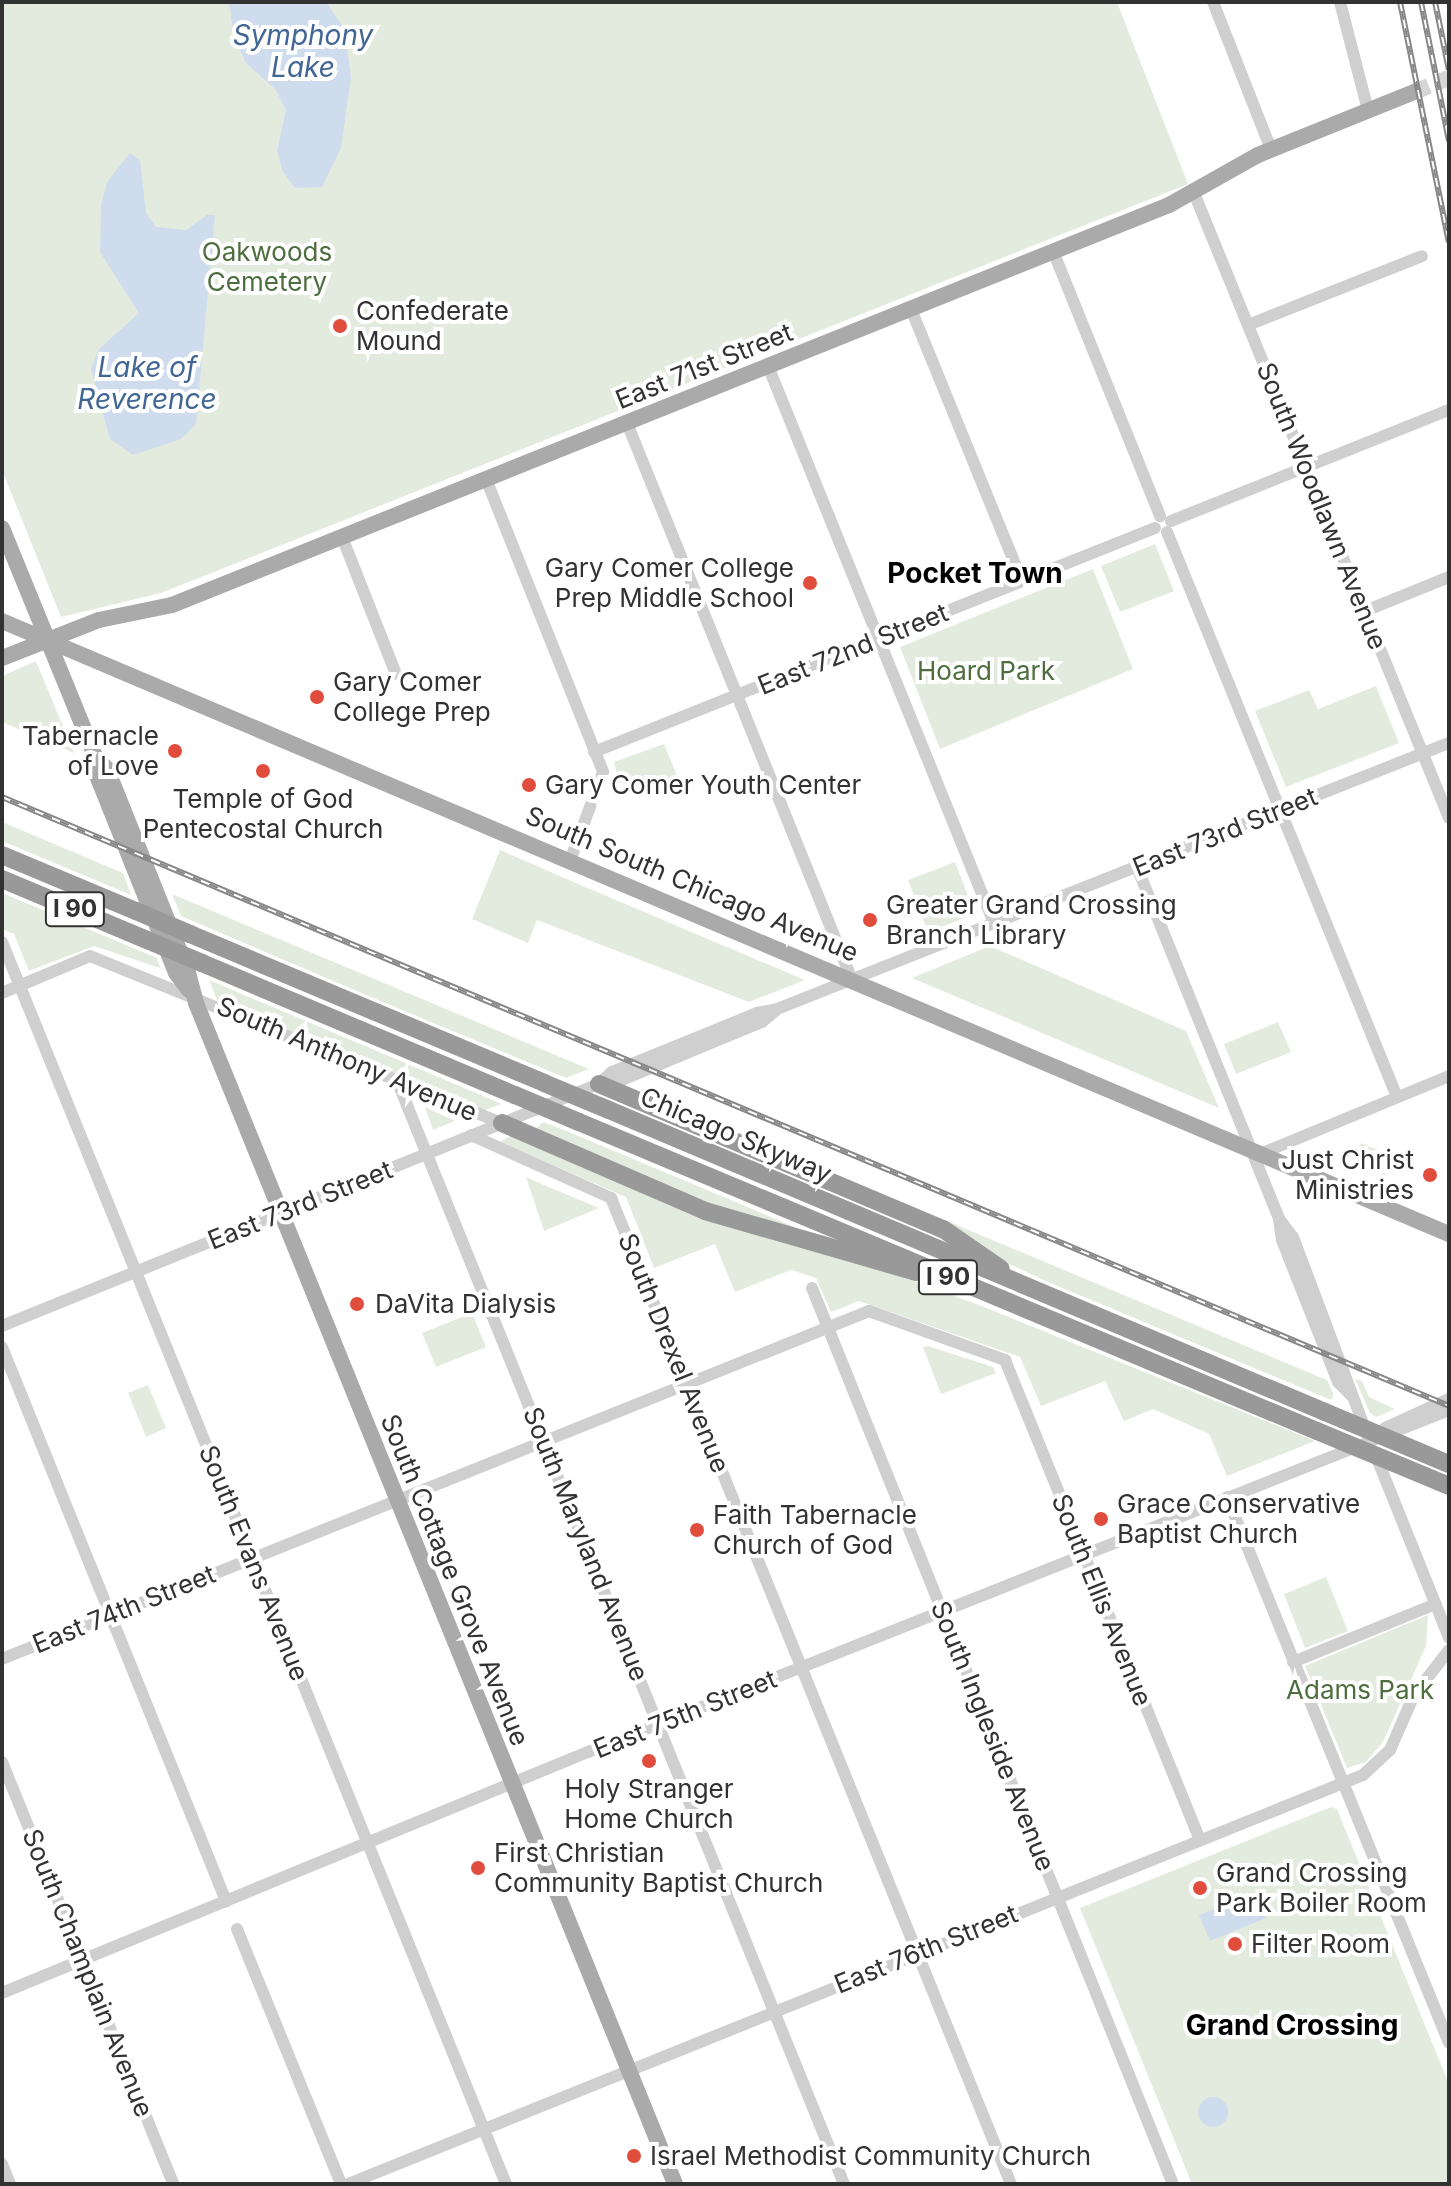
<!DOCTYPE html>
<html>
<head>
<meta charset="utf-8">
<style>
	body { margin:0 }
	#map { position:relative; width:1451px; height:2186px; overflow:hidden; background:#fff; font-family:Inter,sans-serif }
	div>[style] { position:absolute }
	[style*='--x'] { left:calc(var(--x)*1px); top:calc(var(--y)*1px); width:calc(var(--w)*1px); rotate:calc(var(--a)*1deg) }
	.green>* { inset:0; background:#e3ebde }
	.water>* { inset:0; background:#cfdced }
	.round { border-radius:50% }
	.major-tunnel>* { height:16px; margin-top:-8px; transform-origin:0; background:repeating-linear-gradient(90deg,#d6d6d6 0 16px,transparent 0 24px) }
	.minor>* { height:12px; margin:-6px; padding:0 6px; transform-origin:6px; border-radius:6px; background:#cfcfcf }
	.major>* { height:16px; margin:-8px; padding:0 8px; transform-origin:8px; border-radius:8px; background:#aaa }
	.highway>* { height:18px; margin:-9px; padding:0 9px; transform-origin:9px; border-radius:9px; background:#999 }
	.rail>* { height:6px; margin-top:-3px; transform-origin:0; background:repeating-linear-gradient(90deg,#fff 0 9px,#878787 0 18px); box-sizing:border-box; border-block:2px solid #878787 }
	.highway-bridge>* { height:18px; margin:-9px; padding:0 9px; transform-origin:9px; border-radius:9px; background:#999 }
	.dots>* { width:22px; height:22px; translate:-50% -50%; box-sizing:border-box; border:4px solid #fff; border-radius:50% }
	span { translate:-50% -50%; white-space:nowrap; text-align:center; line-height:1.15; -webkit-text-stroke:8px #fff; paint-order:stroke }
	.shield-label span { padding:2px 6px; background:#fff; border:2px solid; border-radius:6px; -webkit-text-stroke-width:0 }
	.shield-label { font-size:24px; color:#323232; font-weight:700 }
	.park-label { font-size:26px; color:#4e6e40 }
	.poi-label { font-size:26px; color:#323232 }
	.left { translate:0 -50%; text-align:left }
	.right { translate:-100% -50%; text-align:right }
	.street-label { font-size:26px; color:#323232 }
	.water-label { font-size:28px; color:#416693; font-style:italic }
	.neighbourhood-label { font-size:28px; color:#000; font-weight:700 }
	.frame { position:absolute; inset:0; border:4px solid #323232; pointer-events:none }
</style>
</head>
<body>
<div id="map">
	<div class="green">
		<i style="clip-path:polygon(2px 2px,1117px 2px,1188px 184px,161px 593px,61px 617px,2px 470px)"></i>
		<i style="clip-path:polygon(1155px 544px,1174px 591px,1120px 612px,1101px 566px)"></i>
		<i style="clip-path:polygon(1093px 569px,1133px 669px,940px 749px,900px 647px)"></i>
		<i style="clip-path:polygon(36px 661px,74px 753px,2px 722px,2px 676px)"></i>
		<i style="clip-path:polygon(1376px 686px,1399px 743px,1286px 787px,1255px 711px,1309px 690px,1318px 709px)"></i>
		<i style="clip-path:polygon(664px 744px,681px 785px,655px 798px,619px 782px,614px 762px)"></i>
		<i style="clip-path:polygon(2px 822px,123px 873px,131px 895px,2px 841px)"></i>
		<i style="clip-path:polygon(500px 850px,576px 883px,805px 980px,749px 1002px,537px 920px,528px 943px,472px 919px)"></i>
		<i style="clip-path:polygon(955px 862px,975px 914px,928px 932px,908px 880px)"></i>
		<i style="clip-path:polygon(2px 893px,157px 958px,160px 968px,94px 946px,29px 971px,14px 934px,2px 929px)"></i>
		<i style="clip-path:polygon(172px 894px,589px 1069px,566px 1078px,385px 1003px,181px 916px)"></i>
		<i style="clip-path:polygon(990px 946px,1186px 1031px,1219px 1108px,912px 978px)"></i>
		<i style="clip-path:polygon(209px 980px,502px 1104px,481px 1111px,217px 1000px)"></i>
		<i style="clip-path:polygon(1278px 1022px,1291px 1052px,1236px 1074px,1224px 1044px)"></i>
		<i style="clip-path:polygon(634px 1090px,1327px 1380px,1334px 1395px,1331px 1400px,1048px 1282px)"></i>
		<i style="clip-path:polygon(425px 1107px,455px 1121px,433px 1130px)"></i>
		<i style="clip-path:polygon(543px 1122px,569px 1132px,797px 1228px,794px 1233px,755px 1223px,534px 1130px)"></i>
		<i style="clip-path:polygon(512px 1135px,979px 1305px,1315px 1441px,1227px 1476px,1209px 1434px,1153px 1409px,1124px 1421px,1105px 1381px,1041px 1406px,1020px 1357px,859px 1301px,831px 1312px,816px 1278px,791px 1270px,735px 1292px,715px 1244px,654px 1268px,626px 1197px,500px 1142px)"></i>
		<i style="clip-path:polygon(1361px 1143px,1393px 1156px,1385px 1175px,1353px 1160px)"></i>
		<i style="clip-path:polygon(526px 1177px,551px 1188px,599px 1208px,544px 1231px)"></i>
		<i style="clip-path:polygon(472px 1313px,486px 1347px,436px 1367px,422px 1333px)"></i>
		<i style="clip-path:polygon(928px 1346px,993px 1367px,996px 1373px,941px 1394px,923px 1347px)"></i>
		<i style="clip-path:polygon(1355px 1379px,1362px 1381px,1369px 1397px,1395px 1409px,1376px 1417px,1370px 1413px)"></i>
		<i style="clip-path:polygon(148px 1385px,166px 1428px,146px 1437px,128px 1393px)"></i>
		<i style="clip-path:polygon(1326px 1577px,1348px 1631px,1305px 1648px,1284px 1594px)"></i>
		<i style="clip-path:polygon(1428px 1615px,1426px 1646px,1383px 1742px,1366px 1762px,1347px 1768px,1305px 1666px)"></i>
		<i style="clip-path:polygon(1331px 1807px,1337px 1809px,1449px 2084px,1449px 2184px,1192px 2184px,1080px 1908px)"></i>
	</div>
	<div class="water">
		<i style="clip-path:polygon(229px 2px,326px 2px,345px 30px,351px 78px,341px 148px,322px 187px,295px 188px,283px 172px,277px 151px,286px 110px,275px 89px,246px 63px,234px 37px)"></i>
		<i style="clip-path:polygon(130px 153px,140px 160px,146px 213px,156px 227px,186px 230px,207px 215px,215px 215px,196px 424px,181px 439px,133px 455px,110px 439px,91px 369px,99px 349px,139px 313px,100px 252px,101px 205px,107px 182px)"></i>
		<i style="clip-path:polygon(1255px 1892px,1266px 1918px,1210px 1941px,1199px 1915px)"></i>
		<i class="round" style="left:1198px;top:2097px;width:30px;height:30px"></i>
	</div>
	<div class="major-tunnel">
		<i style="--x:1414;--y:92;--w:38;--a:-22"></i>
	</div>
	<div class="minor">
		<i style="--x:1213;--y:2;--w:158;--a:68.5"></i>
		<i style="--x:1340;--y:2;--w:112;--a:75.5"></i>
		<i style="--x:1194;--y:193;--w:675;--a:67.8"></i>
		<i style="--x:1053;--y:251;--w:286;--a:68"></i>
		<i style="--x:911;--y:309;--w:294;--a:67.8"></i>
		<i style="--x:1248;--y:325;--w:187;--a:-21.6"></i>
		<i style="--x:768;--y:366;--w:601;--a:67.92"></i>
		<i style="--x:627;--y:423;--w:601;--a:68"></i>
		<i style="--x:486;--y:479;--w:315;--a:68.2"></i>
		<i style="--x:603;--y:772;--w:92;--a:110.4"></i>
		<i style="--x:1171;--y:521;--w:299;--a:-21.8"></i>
		<i style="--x:1167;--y:532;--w:610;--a:67.85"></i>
		<i style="--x:342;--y:537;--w:147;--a:68.5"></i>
		<i style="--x:1365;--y:611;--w:91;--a:-22"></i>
		<i style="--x:594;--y:752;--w:604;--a:-21.77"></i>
		<i style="--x:1137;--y:867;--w:380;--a:68"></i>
		<i style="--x:1279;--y:1219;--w:21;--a:82"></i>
		<i style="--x:1282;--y:1240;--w:153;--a:68.5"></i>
		<i style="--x:1338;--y:1382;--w:20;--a:45"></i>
		<i style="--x:2;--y:942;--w:1340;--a:67.91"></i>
		<i style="--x:2;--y:993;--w:95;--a:-22.8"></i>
		<i style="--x:90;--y:956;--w:445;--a:22.1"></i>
		<i style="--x:398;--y:1083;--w:1188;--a:67.95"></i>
		<i style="--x:599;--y:1084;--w:18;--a:-43"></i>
		<i style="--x:612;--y:1072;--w:157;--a:-22.1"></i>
		<i style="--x:757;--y:1013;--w:20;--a:-11"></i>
		<i style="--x:777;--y:1009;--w:723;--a:-21.6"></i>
		<i style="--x:471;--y:1135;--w:154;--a:24.2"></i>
		<i style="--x:611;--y:1198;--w:1064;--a:67.92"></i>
		<i style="--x:1260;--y:1154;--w:204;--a:-22.4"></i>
		<i style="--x:1280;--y:1220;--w:21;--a:53"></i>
		<i style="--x:1293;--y:1237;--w:207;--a:69.4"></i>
		<i style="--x:812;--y:1288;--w:966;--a:68.06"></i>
		<i style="--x:2;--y:1326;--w:644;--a:-22.07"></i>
		<i style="--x:599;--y:1084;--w:18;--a:-6"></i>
		<i style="--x:617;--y:1082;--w:157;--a:-22.5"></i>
		<i style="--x:762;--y:1022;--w:17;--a:-40"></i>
		<i style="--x:2;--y:1347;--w:598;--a:67.98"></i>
		<i style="--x:1385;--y:1428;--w:70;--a:-24.4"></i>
		<i style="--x:1376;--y:1456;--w:196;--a:68.1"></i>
		<i style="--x:1227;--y:1497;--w:589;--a:67.87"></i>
		<i style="--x:2;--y:1659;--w:934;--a:-21.87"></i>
		<i style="--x:869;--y:1311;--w:145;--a:19.8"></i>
		<i style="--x:1005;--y:1360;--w:518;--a:67.89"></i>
		<i style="--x:1293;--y:1662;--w:154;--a:-22.1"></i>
		<i style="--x:2;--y:1762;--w:455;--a:67.9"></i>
		<i style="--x:237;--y:1929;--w:275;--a:67.8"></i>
		<i style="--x:2;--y:1993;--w:634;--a:-22.36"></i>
		<i style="--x:588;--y:1752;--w:926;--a:-21.66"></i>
		<i style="--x:2;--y:2164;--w:22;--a:68"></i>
		<i style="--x:348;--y:2184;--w:1094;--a:-21.95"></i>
		<i style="--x:1363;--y:1775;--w:37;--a:-43"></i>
		<i style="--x:1390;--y:1750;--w:60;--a:-66.4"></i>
		<i style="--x:1414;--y:1695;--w:57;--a:-52.1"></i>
	</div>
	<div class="major">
		<i style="--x:2;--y:528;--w:246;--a:67.8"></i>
		<i style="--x:95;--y:756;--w:18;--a:47"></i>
		<i style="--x:107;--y:769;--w:215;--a:68.2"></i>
		<i style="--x:187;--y:969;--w:35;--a:75"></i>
		<i style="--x:196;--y:1003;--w:1274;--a:67.92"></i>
		<i style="--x:2;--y:621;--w:1571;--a:22.96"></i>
		<i style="--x:2;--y:658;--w:104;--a:-21.4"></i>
		<i style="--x:99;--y:620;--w:75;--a:-11.6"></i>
		<i style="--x:172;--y:605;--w:1074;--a:-21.86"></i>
		<i style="--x:1169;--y:205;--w:102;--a:-29.3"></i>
		<i style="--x:1258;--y:155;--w:168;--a:-22"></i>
		<i style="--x:95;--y:756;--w:17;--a:87"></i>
		<i style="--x:96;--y:773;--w:215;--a:68.2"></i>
		<i style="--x:176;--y:973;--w:21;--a:53"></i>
	</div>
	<div class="highway">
		<i style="--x:2;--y:855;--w:145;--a:22.7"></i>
		<i style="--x:2;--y:879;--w:157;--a:22.8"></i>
		<i style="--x:190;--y:934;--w:384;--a:22.8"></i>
		<i style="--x:202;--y:963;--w:340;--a:22.9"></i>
		<i style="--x:599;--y:1084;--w:373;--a:22.9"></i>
		<i style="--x:943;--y:1229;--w:70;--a:34.6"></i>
		<i style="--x:609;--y:1110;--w:777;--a:22.87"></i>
		<i style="--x:579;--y:1122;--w:800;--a:22.72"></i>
		<i style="--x:502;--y:1123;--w:221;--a:23.4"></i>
		<i style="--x:705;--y:1211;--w:220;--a:16.1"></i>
	</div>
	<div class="rail">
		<i style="--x:1400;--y:2;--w:245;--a:78.5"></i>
		<i style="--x:1421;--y:2;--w:142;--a:78.6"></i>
		<i style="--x:1435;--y:2;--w:69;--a:78.4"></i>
		<i style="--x:2;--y:797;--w:1570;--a:22.82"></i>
	</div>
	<div class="highway-bridge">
		<i style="--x:136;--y:911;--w:59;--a:23.1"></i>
		<i style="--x:147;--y:940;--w:60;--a:22.7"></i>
		<i style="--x:544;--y:1083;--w:70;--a:22.6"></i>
		<i style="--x:515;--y:1095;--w:69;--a:22.9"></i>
		<i style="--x:1325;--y:1412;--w:134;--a:22.8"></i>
		<i style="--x:1317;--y:1431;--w:143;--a:22.6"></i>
	</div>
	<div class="dots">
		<i style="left:340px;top:326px;background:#e14d3d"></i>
		<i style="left:810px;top:583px;background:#e14d3d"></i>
		<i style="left:317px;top:697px;background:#e14d3d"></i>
		<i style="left:175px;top:751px;background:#e14d3d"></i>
		<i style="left:263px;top:771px;background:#e14d3d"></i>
		<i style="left:529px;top:785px;background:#e14d3d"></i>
		<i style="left:870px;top:920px;background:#e14d3d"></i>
		<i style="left:1430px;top:1175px;background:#e14d3d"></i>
		<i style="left:357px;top:1304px;background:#e14d3d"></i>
		<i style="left:1101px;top:1519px;background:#e14d3d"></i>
		<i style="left:697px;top:1530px;background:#e14d3d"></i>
		<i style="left:649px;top:1761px;background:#e14d3d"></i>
		<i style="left:478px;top:1868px;background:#e14d3d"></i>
		<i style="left:1200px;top:1888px;background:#e14d3d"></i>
		<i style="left:1235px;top:1944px;background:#e14d3d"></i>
		<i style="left:634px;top:2156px;background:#e14d3d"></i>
	</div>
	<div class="shield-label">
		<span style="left:75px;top:909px">I 90</span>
		<span style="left:948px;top:1277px">I 90</span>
	</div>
	<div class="park-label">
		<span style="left:267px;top:267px">Oakwoods<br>Cemetery</span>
		<span style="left:986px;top:671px">Hoard Park</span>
		<span style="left:1360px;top:1690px">Adams Park</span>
	</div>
	<div class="poi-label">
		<span class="left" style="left:356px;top:326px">Confederate<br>Mound</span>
		<span class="right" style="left:794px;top:583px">Gary Comer College<br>Prep Middle School</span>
		<span class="left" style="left:333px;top:697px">Gary Comer<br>College Prep</span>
		<span class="right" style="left:159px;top:751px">Tabernacle<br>of Love</span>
		<span class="left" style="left:545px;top:785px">Gary Comer Youth Center</span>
		<span style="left:263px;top:814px">Temple of God<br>Pentecostal Church</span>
		<span class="left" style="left:886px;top:920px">Greater Grand Crossing<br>Branch Library</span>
		<span class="right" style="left:1414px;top:1175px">Just Christ<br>Ministries</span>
		<span class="left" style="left:375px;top:1304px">DaVita Dialysis</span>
		<span class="left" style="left:1117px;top:1519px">Grace Conservative<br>Baptist Church</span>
		<span class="left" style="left:713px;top:1530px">Faith Tabernacle<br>Church of God</span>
		<span style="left:649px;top:1804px">Holy Stranger<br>Home Church</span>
		<span class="left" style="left:494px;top:1868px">First Christian<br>Community Baptist Church</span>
		<span class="left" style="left:1216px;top:1888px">Grand Crossing<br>Park Boiler Room</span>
		<span class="left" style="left:1251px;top:1944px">Filter Room</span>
		<span class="left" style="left:650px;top:2156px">Israel Methodist Community Church</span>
	</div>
	<div class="street-label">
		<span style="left:704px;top:366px;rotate:-22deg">East 71st Street</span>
		<span style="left:1322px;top:506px;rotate:68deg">South Woodlawn Avenue</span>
		<span style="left:853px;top:649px;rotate:-22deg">East 72nd Street</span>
		<span style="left:1225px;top:832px;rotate:-22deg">East 73rd Street</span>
		<span style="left:692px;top:884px;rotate:23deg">South South Chicago Avenue</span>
		<span style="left:347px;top:1059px;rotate:23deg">South Anthony Avenue</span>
		<span style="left:736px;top:1135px;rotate:23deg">Chicago Skyway</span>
		<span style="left:300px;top:1205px;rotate:-22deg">East 73rd Street</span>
		<span style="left:674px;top:1353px;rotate:68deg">South Drexel Avenue</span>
		<span style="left:586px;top:1544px;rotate:68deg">South Maryland Avenue</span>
		<span style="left:254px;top:1563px;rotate:68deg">South Evans Avenue</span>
		<span style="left:455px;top:1580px;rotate:68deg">South Cottage Grove Avenue</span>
		<span style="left:1102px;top:1600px;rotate:68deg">South Ellis Avenue</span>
		<span style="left:124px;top:1609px;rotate:-22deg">East 74th Street</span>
		<span style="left:685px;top:1714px;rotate:-22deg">East 75th Street</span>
		<span style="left:993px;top:1736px;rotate:68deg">South Ingleside Avenue</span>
		<span style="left:926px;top:1949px;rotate:-22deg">East 76th Street</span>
		<span style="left:88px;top:1973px;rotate:68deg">South Champlain Avenue</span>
	</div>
	<div class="water-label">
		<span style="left:303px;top:51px">Symphony<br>Lake</span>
		<span style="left:147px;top:383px">Lake of<br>Reverence</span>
	</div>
	<div class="neighbourhood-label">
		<span style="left:975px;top:573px">Pocket Town</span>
		<span style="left:1292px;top:2025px">Grand Crossing</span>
	</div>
	<div class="frame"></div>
</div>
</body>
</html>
